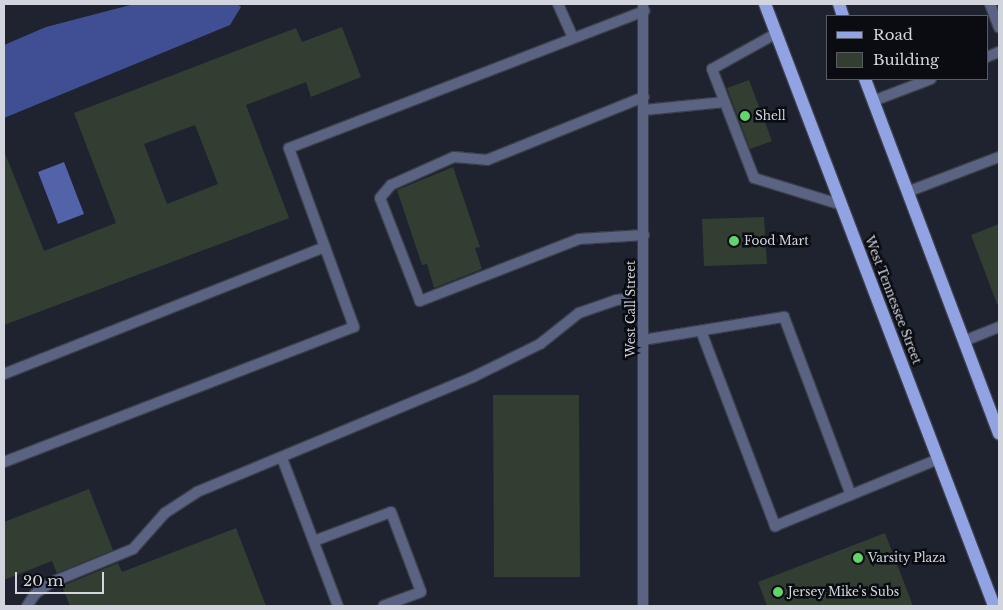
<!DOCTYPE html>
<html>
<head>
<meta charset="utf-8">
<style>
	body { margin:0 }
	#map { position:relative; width:1003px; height:610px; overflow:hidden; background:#1f222f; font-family:"Libre Baskerville",serif }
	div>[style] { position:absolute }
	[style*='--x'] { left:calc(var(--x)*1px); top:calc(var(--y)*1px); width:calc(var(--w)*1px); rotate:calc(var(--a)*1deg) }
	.forest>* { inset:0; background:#404f93 }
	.water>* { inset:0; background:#5263a9 }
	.building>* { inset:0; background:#333e33 }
	.roads { filter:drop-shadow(1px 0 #3c3f4b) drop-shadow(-1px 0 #3c3f4b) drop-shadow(0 1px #3c3f4b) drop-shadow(0 -1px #3c3f4b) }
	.service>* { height:10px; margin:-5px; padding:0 5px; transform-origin:5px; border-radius:5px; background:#5a6382 }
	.minor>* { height:10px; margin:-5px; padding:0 5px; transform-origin:5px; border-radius:5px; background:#5a6382 }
	.tertiary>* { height:10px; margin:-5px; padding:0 5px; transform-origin:5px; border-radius:5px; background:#5a6382 }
	.primary>* { height:12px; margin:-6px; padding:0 6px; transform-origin:6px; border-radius:6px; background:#91a3e3 }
	.dots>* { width:14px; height:14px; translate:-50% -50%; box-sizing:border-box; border:2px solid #0a0c11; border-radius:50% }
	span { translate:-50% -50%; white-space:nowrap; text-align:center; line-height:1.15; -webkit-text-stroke:5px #0a0c11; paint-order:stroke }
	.poi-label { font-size:12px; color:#d2d5dd }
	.left { translate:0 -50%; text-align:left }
	.street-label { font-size:12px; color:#d2d5dd }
	.frame { position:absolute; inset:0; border:5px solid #d2d5dd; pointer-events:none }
	.legend { position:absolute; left:826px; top:15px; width:162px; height:65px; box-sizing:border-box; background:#0a0c11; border:1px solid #5a5c63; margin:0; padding:6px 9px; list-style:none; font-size:15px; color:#d2d5dd }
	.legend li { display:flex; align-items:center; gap:10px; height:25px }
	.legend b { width:25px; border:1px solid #5a5c63 }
	.scale { position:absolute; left:15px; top:572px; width:89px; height:22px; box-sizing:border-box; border:2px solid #d2d5dd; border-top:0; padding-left:6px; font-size:15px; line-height:18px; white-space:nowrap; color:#d2d5dd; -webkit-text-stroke:4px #0a0c11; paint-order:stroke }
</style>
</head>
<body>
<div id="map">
	<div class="forest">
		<i style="clip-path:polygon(134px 4px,237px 4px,241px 7px,230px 25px,4px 118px,4px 45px,46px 27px)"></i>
	</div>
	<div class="water">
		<i style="clip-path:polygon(64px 162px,84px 214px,58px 224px,38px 172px)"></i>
	</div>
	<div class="building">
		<i style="clip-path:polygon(evenodd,342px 27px,361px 77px,311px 97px,306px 82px,246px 105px,289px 218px,4px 325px,4px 151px,44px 251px,116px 223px,74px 113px,296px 28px,302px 42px,342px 27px,195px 125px,218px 184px,167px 204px,144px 144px,195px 125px)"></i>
		<i style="clip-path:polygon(749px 80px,772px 141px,750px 149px,727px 88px)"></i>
		<i style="clip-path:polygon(453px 167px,480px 247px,475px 248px,482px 269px,434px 288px,427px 264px,422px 265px,397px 190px)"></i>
		<i style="clip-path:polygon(764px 217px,767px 264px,704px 266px,702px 219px)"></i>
		<i style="clip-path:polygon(999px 224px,999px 304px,997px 304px,971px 235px)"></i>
		<i style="clip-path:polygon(493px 395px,579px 395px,580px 577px,494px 577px)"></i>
		<i style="clip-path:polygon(89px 489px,113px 550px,57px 573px,52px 561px,4px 580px,4px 522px)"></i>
		<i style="clip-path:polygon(236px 528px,266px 606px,70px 606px,62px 586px,118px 563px,122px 572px)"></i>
		<i style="clip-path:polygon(885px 533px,913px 606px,767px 606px,758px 582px)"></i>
	</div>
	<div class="roads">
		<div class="service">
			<i style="--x:558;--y:4;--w:37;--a:66"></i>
			<i style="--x:990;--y:4;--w:25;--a:69"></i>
			<i style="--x:777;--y:33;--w:74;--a:151"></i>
			<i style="--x:712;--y:69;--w:117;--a:68.9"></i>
			<i style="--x:754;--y:178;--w:92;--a:17.1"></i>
			<i style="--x:644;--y:110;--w:81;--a:-5.6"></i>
			<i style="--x:907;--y:192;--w:98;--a:-20.8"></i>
			<i style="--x:644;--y:235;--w:65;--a:176.5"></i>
			<i style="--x:579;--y:239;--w:171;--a:158.7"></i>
			<i style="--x:420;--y:301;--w:110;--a:-111.2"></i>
			<i style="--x:380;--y:198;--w:17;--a:-50"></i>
			<i style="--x:391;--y:185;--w:69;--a:-24"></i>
			<i style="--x:454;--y:157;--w:33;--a:5"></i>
			<i style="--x:487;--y:160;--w:169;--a:-21.9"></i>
			<i style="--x:701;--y:331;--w:209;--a:69.2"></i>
			<i style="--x:775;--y:526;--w:176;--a:-22.3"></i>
			<i style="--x:643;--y:340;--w:143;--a:-9.3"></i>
			<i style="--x:784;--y:317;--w:190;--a:69.4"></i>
			<i style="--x:964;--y:341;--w:38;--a:-22"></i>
			<i style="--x:4;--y:374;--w:345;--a:-21.6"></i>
			<i style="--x:282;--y:458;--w:158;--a:69.3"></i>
			<i style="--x:4;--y:462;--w:375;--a:-21.1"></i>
			<i style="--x:354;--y:327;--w:190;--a:-110"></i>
			<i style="--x:289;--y:148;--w:381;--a:-21.1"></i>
			<i style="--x:314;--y:541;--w:82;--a:-20.6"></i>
			<i style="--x:391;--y:512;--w:85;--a:69.4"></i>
			<i style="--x:421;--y:592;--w:40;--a:159.8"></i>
			<i style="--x:27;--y:606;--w:14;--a:-56"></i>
			<i style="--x:35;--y:594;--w:19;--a:-36"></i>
			<i style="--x:50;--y:583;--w:90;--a:-22.3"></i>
			<i style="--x:133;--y:549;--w:48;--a:-48.4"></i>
			<i style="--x:165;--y:513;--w:38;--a:-33"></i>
			<i style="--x:197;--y:492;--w:299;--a:-22.6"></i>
			<i style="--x:473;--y:377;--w:75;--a:-26.2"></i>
			<i style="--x:540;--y:344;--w:50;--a:-38.5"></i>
			<i style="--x:579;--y:313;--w:39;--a:-19"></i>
			<i style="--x:616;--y:300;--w:27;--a:-6"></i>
		</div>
		<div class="minor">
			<i style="--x:987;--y:57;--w:13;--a:-23"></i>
			<i style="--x:873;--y:101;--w:62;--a:-20.8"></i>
		</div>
		<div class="tertiary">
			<i style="--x:643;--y:606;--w:602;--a:-90"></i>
		</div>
		<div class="primary">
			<i style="--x:765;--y:4;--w:644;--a:69.17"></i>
			<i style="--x:839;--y:4;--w:13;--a:72"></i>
			<i style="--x:865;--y:79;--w:379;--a:69.3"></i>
		</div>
	</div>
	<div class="dots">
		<i style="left:745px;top:116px;background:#60d56b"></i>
		<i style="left:734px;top:241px;background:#60d56b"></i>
		<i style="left:858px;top:558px;background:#60d56b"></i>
		<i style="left:778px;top:592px;background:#60d56b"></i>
	</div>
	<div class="poi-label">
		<span class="left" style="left:755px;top:116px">Shell</span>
		<span class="left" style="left:744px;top:241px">Food Mart</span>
		<span class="left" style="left:868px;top:558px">Varsity Plaza</span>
		<span class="left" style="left:788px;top:592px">Jersey Mike's Subs</span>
	</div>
	<div class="street-label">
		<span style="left:893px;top:300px;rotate:69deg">West Tennessee Street</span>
		<span style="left:631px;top:309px;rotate:-90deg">West Call Street</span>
	</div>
	<div class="frame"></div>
	<ul class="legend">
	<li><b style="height:6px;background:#91a3e3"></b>Road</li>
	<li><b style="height:14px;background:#333e33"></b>Building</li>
	</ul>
	<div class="scale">20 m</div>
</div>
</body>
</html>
